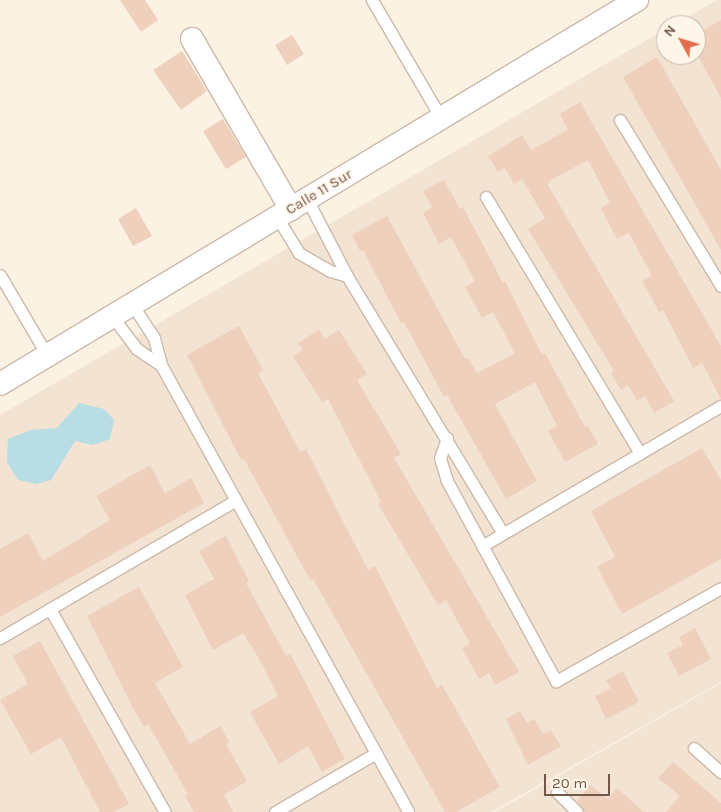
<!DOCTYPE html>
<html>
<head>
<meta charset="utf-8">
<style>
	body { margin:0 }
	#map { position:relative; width:721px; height:812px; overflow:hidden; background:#fbf2e3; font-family:Karla,sans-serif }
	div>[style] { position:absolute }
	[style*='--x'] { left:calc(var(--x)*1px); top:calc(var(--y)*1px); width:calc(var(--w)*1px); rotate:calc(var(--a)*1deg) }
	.residential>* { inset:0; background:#f2e3d2 }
	.water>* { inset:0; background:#b8dde4 }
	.building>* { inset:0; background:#efd0bc }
	.roads { filter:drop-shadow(1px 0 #ccb9aa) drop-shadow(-1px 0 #ccb9aa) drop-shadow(0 1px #ccb9aa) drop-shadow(0 -1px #ccb9aa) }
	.lane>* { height:11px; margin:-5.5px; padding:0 5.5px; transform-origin:5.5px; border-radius:5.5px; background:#fff }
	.street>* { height:22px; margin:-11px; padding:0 11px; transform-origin:11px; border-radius:11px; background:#fff }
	span { translate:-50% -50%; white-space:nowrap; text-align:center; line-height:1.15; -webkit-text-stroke:4px #fef6e9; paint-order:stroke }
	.street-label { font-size:15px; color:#72584a }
	.north { position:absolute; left:656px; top:15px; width:50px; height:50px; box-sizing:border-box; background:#fef6e9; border:1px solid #c6b7a9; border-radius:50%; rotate:309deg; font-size:14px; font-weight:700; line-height:20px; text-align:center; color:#72584a }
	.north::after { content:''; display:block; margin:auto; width:18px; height:22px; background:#e16d4c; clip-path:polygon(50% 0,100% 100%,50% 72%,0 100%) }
	.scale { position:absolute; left:544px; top:774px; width:66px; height:22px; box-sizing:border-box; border:2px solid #72584a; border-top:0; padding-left:6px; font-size:15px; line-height:18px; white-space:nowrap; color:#72584a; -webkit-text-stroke:4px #fef6e9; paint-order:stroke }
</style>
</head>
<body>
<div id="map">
	<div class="residential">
		<i style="clip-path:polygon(717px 0,721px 0,721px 682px,491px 812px,0 812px,0 415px,666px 29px,666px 55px,696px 55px,696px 25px,674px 25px)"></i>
		<i style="clip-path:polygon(721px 683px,721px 812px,495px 812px)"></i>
	</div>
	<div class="water">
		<i style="clip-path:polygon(79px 403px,104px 409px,114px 420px,110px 439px,93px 445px,75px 441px,51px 480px,37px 484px,18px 480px,7px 462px,8px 439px,31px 430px,57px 428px)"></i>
	</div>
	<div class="building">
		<i style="clip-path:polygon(120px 0,145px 0,158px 20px,141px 32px)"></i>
		<i style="clip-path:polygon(721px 20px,721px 98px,697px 54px,706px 49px,698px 33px)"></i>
		<i style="clip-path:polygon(292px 35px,304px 54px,287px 65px,275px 45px)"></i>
		<i style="clip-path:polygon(182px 51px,207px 91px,181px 110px,153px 70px)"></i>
		<i style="clip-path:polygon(657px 57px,721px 170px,721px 250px,623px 77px)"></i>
		<i style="clip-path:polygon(580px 102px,721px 346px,721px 399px,702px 363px,693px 368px,663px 310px,659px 312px,642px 281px,652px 276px,629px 233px,617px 239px,601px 208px,610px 203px,588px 160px,549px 181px,548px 185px,674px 401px,654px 413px,645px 396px,637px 401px,628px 385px,621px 390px,611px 373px,614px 371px,528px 229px,545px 218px,522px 179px,514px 184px,505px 168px,498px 172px,488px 156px,522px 135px,531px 150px,568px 130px,560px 114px)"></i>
		<i style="clip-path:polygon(223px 119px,246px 157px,226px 169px,203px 131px)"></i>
		<i style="clip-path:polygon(444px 180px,460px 209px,463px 207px,503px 283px,505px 281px,542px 355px,545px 353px,585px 427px,588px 426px,598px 444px,565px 462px,548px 431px,557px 426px,535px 382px,495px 404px,537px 481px,506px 499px,447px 395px,444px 397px,404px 322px,401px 323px,363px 250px,360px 251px,352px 235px,387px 216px,465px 359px,468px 358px,477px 373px,515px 353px,493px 312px,482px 318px,465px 287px,475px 281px,451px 237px,439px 244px,423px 213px,432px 207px,423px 191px)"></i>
		<i style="clip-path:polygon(136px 208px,152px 236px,133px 246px,118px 219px)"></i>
		<i style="clip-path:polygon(239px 326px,263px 370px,258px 373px,300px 452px,306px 449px,368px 570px,375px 566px,437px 688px,442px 685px,500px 787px,456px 812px,445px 812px,313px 579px,310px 580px,244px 459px,241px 460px,187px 355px)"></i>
		<i style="clip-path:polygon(319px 330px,325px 339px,339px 330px,367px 374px,357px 380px,401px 454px,394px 458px,519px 672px,495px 685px,489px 673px,479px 679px,462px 648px,470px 644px,446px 600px,438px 605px,378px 504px,381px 502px,328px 399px,322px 402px,293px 356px,303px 350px,298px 343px)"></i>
		<i style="clip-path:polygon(702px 448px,721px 480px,721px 559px,622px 614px,597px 567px,615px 557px,591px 511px)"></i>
		<i style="clip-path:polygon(150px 465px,165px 493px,191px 478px,204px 503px,0 617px,0 549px,28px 533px,43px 561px,110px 520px,96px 496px)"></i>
		<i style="clip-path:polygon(226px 536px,249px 581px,246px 583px,286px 656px,290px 653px,345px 759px,322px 772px,308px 746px,279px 764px,250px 712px,278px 696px,258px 657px,243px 633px,213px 650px,185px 595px,214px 579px,199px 551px)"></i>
		<i style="clip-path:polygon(139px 587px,183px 667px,155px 683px,190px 744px,220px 726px,229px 742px,226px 744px,247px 781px,224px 795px,233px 812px,194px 812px,185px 796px,188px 794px,148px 724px,144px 727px,134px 710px,87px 616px)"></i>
		<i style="clip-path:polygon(695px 628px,711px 659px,679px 676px,667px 653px,683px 645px,679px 637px)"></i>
		<i style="clip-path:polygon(40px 641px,129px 804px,113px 812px,100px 812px,61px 737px,31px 754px,0 700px,28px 684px,13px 656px)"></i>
		<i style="clip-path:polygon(623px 671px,639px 702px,606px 719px,595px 696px,611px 688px,606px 680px)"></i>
		<i style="clip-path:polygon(520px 711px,527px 723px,534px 719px,543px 734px,551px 730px,561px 746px,528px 765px,506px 719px)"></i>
		<i style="clip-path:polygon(673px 762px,721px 803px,721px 812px,666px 812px,680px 796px,658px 778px)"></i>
		<i style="clip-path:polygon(590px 785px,608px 799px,617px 788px,644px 812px,584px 812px,577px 801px)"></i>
	</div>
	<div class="roads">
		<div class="lane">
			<i style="--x:372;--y:0;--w:137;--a:59.7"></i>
			<i style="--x:620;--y:120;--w:194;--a:58.7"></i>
			<i style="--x:486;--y:197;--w:299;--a:59"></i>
			<i style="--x:307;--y:199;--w:87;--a:62.5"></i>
			<i style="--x:347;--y:276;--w:301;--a:58.8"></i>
			<i style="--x:277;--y:217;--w:42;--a:58.6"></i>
			<i style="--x:299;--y:253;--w:36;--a:30"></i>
			<i style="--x:330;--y:271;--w:18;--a:16"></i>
			<i style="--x:0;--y:275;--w:93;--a:59.6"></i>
			<i style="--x:132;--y:304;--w:40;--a:57.1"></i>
			<i style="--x:154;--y:338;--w:28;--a:75"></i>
			<i style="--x:161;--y:365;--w:510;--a:61.02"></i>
			<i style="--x:112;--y:316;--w:41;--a:52.9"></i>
			<i style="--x:137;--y:349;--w:29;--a:34"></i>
			<i style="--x:447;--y:438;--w:21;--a:109"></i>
			<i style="--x:440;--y:458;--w:24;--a:73"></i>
			<i style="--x:447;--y:481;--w:228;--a:61.4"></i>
			<i style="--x:556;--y:681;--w:189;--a:-29.4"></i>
			<i style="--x:482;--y:546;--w:277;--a:-30.4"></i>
			<i style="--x:50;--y:609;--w:233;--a:60.5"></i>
			<i style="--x:0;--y:638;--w:273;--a:-30.3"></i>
			<i style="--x:694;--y:748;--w:36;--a:42"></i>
			<i style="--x:557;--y:792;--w:28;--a:45"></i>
			<i style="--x:275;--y:812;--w:117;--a:-30.3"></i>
		</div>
		<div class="street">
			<i style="--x:192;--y:39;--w:197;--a:59.8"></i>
			<i style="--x:0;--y:384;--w:744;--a:-31.08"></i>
		</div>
	</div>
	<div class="street-label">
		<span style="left:319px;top:192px;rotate:-31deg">Calle 11 Sur</span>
	</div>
	<div class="north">N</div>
	<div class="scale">20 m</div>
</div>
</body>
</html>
